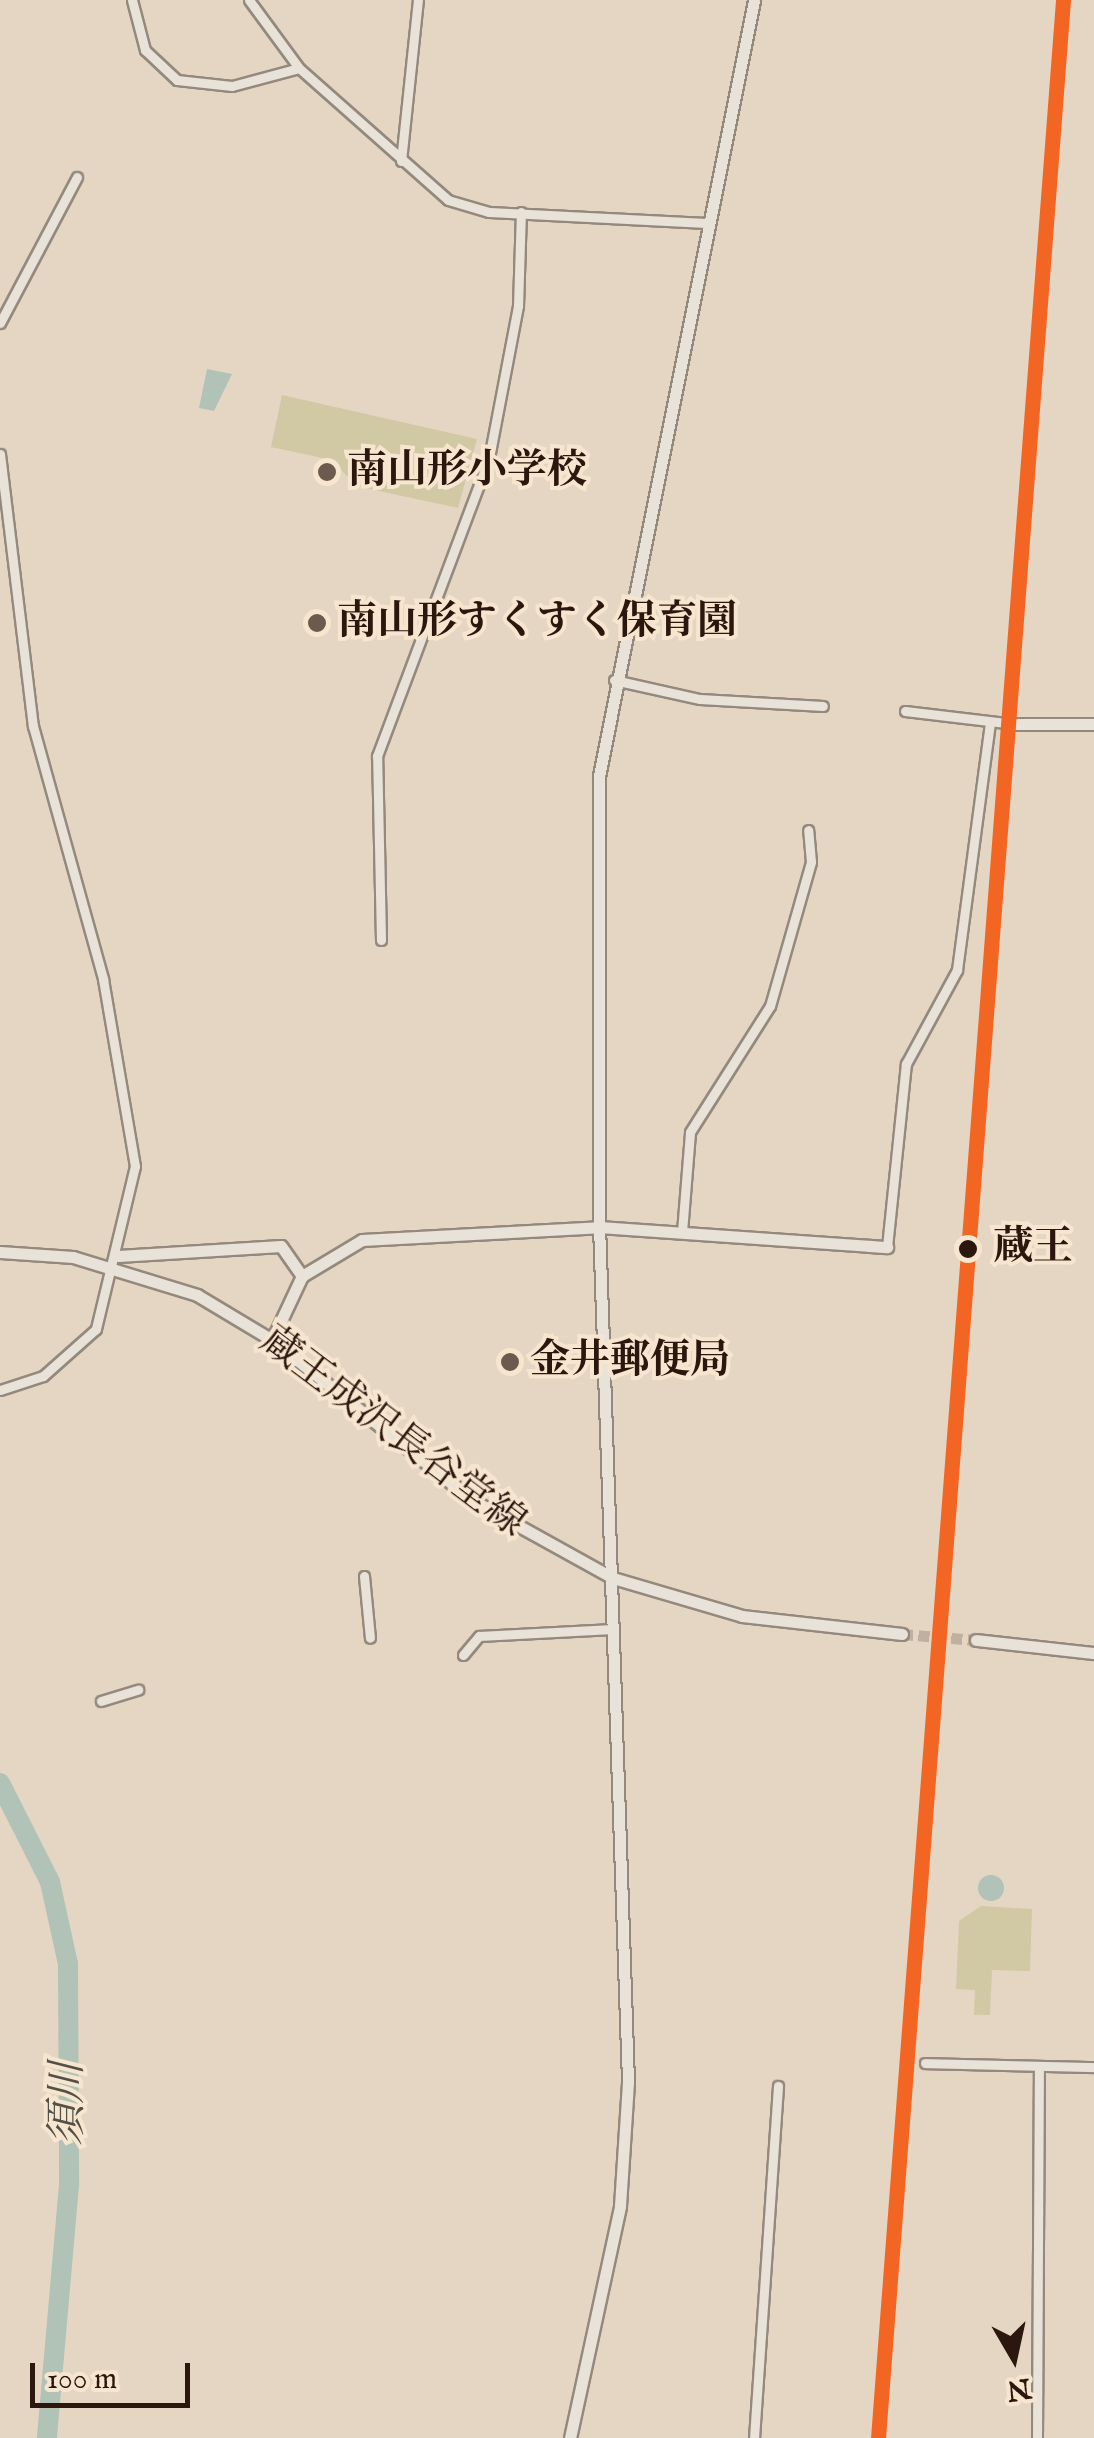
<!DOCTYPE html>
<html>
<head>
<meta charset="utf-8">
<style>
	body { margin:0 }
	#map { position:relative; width:1094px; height:2438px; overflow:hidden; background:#e5d6c3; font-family:"IM FELL English","Noto Serif JP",serif }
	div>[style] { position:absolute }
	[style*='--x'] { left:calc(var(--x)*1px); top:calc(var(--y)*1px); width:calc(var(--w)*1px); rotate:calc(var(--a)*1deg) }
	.green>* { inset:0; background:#d0c9a4 }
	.water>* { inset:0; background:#b1c2b6 }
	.round { border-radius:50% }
	.river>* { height:20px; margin:-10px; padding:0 10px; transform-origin:10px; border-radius:10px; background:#b1c2b6 }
	.secondary-tunnel>* { height:11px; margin-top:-5.5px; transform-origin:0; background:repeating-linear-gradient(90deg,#c0b09f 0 11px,transparent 0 16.5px) }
	.roads { filter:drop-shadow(2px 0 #94897d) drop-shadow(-2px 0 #94897d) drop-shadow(0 2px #94897d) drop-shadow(0 -2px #94897d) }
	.street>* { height:9px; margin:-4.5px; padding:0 4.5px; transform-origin:4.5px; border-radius:4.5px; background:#e9e2d8 }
	.secondary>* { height:11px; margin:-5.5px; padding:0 5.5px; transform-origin:5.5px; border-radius:5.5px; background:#e9e2d8 }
	.rail-1>* { height:15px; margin:-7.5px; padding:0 7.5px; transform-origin:7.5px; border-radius:7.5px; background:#f26522 }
	.dots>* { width:28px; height:28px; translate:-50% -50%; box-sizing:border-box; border:5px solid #f7e6cf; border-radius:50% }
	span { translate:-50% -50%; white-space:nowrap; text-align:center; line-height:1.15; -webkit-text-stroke:8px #f7e6cf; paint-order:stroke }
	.poi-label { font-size:40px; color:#2c170f; font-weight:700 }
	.left { translate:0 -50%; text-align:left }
	.stop-label { font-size:40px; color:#2c170f; font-weight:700 }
	.street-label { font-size:40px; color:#2c170f }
	.water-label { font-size:42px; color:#535048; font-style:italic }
	.north { position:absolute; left:964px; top:2308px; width:100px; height:100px; -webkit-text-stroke:8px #f7e6cf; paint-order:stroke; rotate:171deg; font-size:28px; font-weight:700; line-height:40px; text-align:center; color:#2c170f }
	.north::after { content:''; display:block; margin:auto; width:35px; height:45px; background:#2c170f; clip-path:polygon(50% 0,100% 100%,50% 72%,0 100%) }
	.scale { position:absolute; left:30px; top:2363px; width:160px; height:45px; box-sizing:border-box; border:5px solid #2c170f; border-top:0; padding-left:12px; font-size:30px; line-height:35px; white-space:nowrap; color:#2c170f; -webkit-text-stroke:8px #f7e6cf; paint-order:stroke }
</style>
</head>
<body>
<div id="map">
	<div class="green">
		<i style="clip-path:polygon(282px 395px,477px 439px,458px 508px,356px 486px,332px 460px,271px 447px)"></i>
		<i style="clip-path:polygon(981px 1906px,1032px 1909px,1030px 1971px,992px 1970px,990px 2015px,974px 2015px,975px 1990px,956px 1989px,959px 1921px)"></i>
	</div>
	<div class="water">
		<i style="clip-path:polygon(207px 369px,232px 374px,214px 411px,199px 408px)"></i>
		<i class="round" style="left:978px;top:1875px;width:26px;height:26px"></i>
	</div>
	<div class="river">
		<i style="--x:0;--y:1783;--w:111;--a:63.2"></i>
		<i style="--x:50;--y:1882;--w:84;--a:77.6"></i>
		<i style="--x:68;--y:1964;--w:221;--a:89.7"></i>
		<i style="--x:69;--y:2185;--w:254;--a:95"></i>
	</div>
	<div class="secondary-tunnel">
		<i style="--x:902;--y:1634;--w:74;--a:4.6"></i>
	</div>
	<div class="roads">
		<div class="street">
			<i style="--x:132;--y:0;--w:52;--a:75.4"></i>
			<i style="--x:145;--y:50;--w:44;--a:43.2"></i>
			<i style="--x:177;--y:80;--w:55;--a:6.2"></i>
			<i style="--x:232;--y:86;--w:69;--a:-15"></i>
			<i style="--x:249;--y:0;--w:84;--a:53.7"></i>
			<i style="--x:299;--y:68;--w:199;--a:41.5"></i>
			<i style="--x:448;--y:200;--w:43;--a:16.3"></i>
			<i style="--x:489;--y:212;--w:218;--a:2.9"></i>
			<i style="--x:401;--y:161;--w:162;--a:-84"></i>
			<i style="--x:0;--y:323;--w:165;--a:-62.2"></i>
			<i style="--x:0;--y:454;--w:274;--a:83.1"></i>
			<i style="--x:33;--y:726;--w:263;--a:74.5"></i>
			<i style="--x:103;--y:979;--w:190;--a:80.3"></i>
			<i style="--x:135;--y:1166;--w:168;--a:103.5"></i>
			<i style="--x:96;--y:1329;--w:71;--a:138.4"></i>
			<i style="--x:43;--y:1376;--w:45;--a:162"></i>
			<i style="--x:614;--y:680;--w:88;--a:12.5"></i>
			<i style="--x:700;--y:699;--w:123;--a:3.3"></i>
			<i style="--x:905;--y:711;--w:110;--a:6.8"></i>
			<i style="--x:381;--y:940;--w:184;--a:-91.2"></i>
			<i style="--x:377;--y:756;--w:318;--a:-69.4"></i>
			<i style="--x:489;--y:458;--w:155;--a:-79.2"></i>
			<i style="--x:518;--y:306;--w:94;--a:-88.2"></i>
			<i style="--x:682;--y:1232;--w:100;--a:-85.4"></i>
			<i style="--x:690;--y:1132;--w:149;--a:-57.6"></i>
			<i style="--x:770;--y:1006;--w:150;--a:-74.1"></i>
			<i style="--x:811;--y:862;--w:32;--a:-95"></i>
			<i style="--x:887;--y:1247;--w:184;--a:-84.1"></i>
			<i style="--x:906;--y:1064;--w:107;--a:-61.5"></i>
			<i style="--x:957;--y:970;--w:250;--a:-82.4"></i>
			<i style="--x:364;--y:1576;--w:62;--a:84.5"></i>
			<i style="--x:463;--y:1655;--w:25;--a:-50"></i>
			<i style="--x:479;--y:1636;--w:134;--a:-3"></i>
			<i style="--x:101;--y:1701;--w:39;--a:-17"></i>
			<i style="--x:925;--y:2063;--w:169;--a:1.4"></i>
			<i style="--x:754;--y:2438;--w:353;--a:-86.1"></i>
			<i style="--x:1037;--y:2438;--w:372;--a:-89.7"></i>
		</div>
		<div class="secondary">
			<i style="--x:1014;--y:724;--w:80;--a:0"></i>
			<i style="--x:0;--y:1252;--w:73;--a:3.9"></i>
			<i style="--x:73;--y:1257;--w:130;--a:17"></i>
			<i style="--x:197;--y:1295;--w:87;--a:31"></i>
			<i style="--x:272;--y:1340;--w:258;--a:38.6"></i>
			<i style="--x:474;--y:1501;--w:159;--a:29"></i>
			<i style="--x:613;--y:1578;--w:134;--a:16.4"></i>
			<i style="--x:742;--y:1616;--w:161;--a:6.4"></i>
			<i style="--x:118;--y:1256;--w:163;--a:-3.5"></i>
			<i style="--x:281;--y:1246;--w:37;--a:55"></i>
			<i style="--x:272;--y:1340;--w:71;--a:-64.9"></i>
			<i style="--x:302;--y:1276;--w:70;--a:-31"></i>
			<i style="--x:362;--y:1240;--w:237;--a:-3.1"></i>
			<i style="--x:599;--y:1227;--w:289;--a:4"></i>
			<i style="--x:976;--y:1640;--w:119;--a:6.3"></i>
			<i style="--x:570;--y:2438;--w:237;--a:-77.8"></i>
			<i style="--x:620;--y:2206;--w:125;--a:-86.3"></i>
			<i style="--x:628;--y:2081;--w:854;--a:-91.94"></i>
			<i style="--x:599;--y:1227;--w:451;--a:-90"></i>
			<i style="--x:599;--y:776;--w:791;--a:-78.7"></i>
		</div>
	</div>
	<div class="rail-1">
		<i style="--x:878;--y:2438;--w:2445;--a:-85.66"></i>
	</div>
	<div class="dots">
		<i style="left:327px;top:472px;background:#6d5a4e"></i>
		<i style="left:317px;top:623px;background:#6d5a4e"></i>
		<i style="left:968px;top:1249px;background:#2c170f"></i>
		<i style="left:510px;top:1362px;background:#6d5a4e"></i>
	</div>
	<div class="poi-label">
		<span class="left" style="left:347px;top:472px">南山形小学校</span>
		<span class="left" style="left:337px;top:623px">南山形すくすく保育園</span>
		<span class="left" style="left:530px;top:1362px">金井郵便局</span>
	</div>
	<div class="stop-label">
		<span class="left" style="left:993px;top:1249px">蔵王</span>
	</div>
	<div class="street-label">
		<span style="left:392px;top:1433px;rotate:37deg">蔵王成沢長谷堂線</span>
	</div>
	<div class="water-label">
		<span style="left:69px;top:2104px;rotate:-90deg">須川</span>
	</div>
	<div class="north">N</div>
	<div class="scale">100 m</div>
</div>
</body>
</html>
